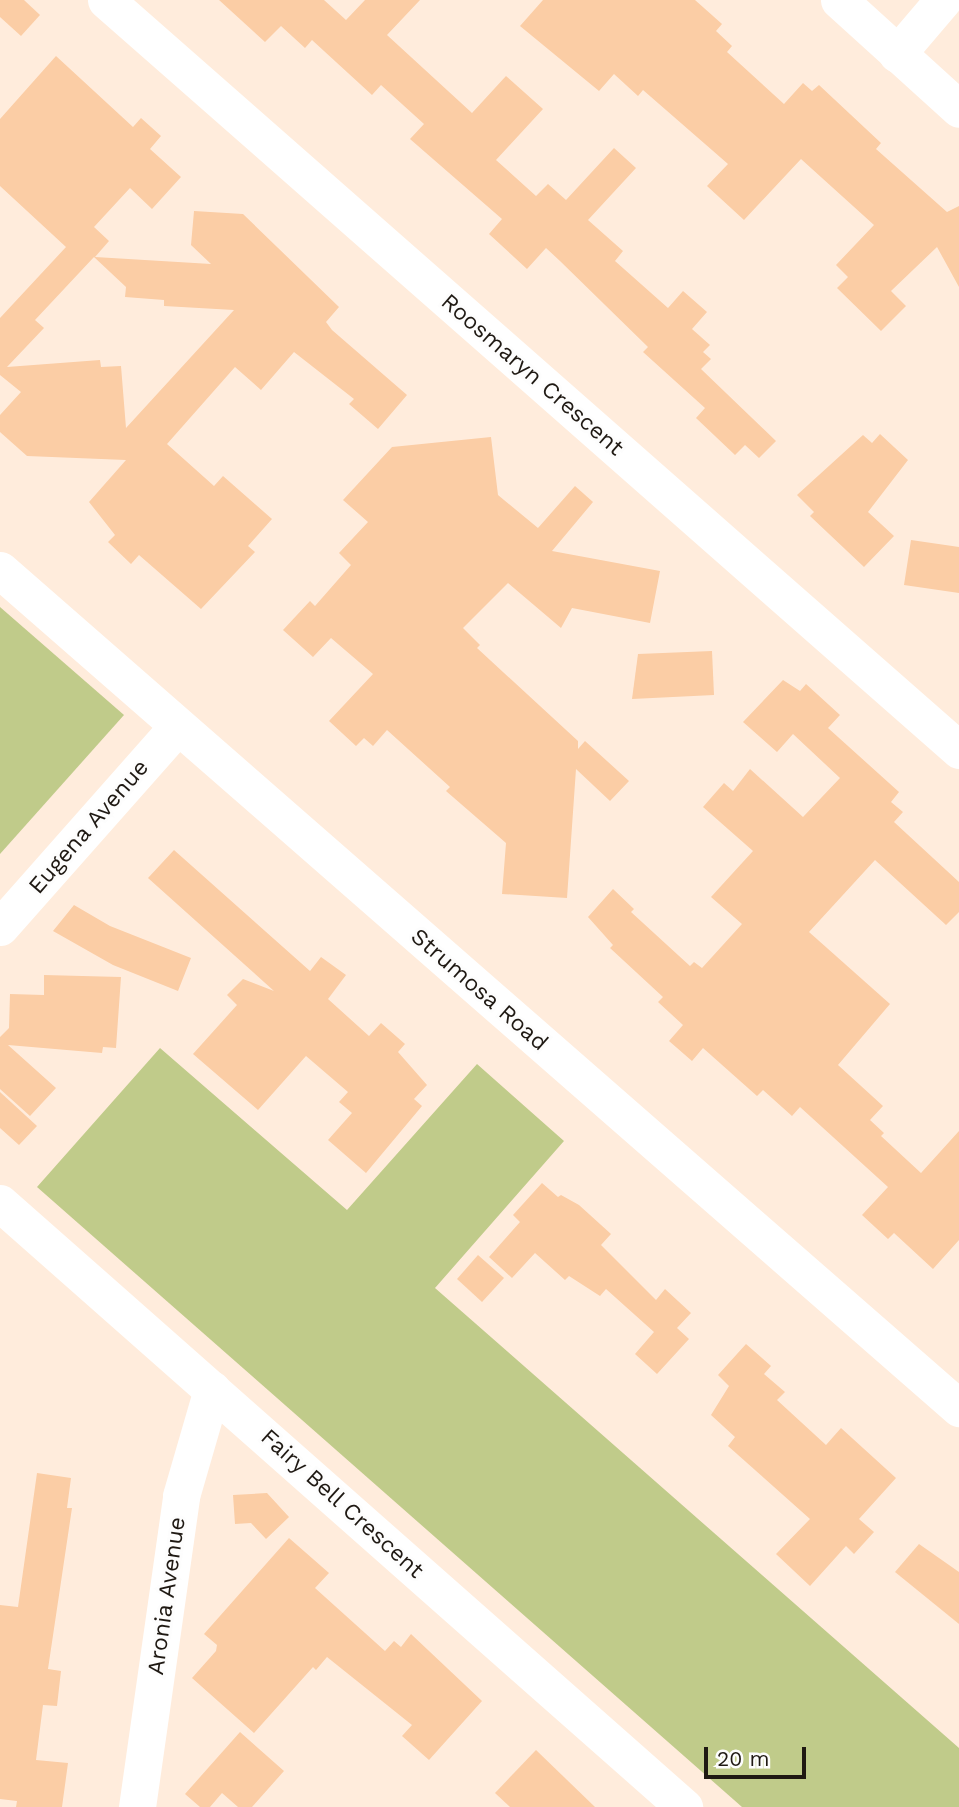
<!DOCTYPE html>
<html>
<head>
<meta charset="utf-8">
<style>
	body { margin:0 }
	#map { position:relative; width:959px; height:1807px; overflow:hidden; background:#ffecdc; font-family:"Work Sans",sans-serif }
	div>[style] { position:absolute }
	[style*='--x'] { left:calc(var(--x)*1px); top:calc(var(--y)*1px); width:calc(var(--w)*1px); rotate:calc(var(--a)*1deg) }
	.green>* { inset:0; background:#c0cb8a }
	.building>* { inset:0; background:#fbcda5 }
	.minor>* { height:37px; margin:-18.5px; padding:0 18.5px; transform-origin:18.5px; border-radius:18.5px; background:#fff }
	span { translate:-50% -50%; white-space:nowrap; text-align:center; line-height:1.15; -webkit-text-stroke:6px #fdfdfd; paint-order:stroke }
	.street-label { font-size:23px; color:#1f1913 }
	.scale { position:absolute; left:704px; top:1747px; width:102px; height:32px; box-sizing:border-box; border:4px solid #1f1913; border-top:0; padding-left:9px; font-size:21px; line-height:24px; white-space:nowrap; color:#1f1913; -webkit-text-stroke:5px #fdfdfd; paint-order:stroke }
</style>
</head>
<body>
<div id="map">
	<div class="green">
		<i style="clip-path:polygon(0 607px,124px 715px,0 854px)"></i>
		<i style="clip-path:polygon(160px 1048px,347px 1210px,477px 1064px,564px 1141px,435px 1288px,959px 1748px,959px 1807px,742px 1807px,37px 1187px)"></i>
	</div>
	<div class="building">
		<i style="clip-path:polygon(0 0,24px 0,40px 15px,21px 36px,0 17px)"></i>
		<i style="clip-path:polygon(219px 0,324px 0,346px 20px,365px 0,420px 0,387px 35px,472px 113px,506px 76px,543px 109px,496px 160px,536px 196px,548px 184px,566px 200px,614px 148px,636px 168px,588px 220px,623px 251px,615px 261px,668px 308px,683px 291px,707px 312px,692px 329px,710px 345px,703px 352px,711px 359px,701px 369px,776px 441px,759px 458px,745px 445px,735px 455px,696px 418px,705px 408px,643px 352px,648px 347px,560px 261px,546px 248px,527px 269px,489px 234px,502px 219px,410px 139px,424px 124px,381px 85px,372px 95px,312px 40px,305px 48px,281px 26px,265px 42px)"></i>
		<i style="clip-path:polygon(543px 0,695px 0,722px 24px,716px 31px,732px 46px,727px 52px,784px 104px,803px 83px,812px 91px,819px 85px,881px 143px,876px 149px,947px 212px,959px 206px,959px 287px,937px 247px,891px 291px,906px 306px,881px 331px,837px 288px,848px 277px,836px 265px,874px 225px,801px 159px,744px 220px,707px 186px,728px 164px,643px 90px,638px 96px,614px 74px,599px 91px,520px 26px)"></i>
		<i style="clip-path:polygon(evenodd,56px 56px,133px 127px,141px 118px,161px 136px,150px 149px,181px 177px,152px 209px,130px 188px,94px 227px,109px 241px,95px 257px,211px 264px,191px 245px,194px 211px,243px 214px,339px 307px,326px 322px,332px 330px,407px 395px,378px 429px,349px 404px,354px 399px,294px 352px,261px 390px,235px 367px,167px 444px,214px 486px,223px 476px,272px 519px,248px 546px,255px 552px,201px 609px,139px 555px,131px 564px,108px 542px,115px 535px,89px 502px,126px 460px,27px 456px,0 432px,0 415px,21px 392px,0 375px,0 318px,66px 247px,0 186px,0 119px,56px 56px,94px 257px,126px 287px,125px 297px,164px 300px,164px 306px,234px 310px,126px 428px,121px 366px,101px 367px,100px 360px,7px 367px,44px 328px,35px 320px,94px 257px)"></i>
		<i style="clip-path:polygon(880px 434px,908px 460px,868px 512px,894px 536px,864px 567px,810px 516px,814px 512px,797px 495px,863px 435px,872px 443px)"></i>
		<i style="clip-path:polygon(491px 437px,498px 495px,538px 528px,575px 486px,593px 502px,552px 551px,660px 571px,650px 623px,572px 608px,561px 628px,508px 583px,463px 628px,480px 645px,477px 648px,578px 741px,578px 749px,585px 741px,629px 781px,610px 801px,576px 769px,567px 898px,502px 894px,506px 843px,446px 791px,450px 787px,387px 730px,373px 746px,364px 738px,356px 746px,329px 721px,373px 674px,331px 638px,313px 657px,283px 630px,310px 601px,315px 606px,351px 565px,339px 553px,368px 522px,343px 500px,392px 447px)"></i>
		<i style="clip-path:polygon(911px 540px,959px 547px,959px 593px,904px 585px)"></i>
		<i style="clip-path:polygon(712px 651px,714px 695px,632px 699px,638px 654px)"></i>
		<i style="clip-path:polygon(783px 680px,800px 691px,806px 684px,840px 715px,828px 728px,899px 792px,891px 802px,903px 812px,894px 822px,959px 882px,959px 912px,946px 925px,875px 860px,809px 932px,890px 1004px,838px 1065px,883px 1106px,870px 1120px,884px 1133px,881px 1136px,921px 1173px,959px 1131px,959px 1240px,933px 1269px,894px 1233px,888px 1239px,862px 1215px,888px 1187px,800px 1107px,792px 1116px,763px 1090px,757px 1096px,703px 1048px,692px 1061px,669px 1041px,683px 1025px,658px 1002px,663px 997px,610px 948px,613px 945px,588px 917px,613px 889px,634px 909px,631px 912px,690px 966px,694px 962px,702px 968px,742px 924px,711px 897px,753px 851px,703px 807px,724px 783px,733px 791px,750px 769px,803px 817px,840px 778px,793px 734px,777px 752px,743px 722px)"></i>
		<i style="clip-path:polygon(174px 850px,310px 971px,321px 957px,346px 975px,328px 999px,369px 1036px,381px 1023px,405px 1044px,398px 1052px,427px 1085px,414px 1099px,422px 1106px,366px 1173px,328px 1140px,352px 1113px,339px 1102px,348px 1092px,306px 1056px,258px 1110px,193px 1054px,237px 1005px,227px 995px,243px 979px,274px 991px,148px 878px)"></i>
		<i style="clip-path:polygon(74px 905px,110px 926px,191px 958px,178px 991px,113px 965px,53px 931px)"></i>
		<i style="clip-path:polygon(44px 975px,121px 977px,116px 1048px,103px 1047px,102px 1053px,8px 1045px,56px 1088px,30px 1116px,0 1089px,0 1037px,9px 1028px,10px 994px,44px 995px)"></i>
		<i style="clip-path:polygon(0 1092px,37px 1126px,19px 1145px,0 1128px)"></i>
		<i style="clip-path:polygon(542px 1183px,558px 1197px,561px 1195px,579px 1205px,611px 1234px,601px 1245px,656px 1300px,665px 1289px,691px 1313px,677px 1328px,689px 1339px,657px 1374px,635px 1354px,654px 1332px,606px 1289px,600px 1296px,569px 1276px,565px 1280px,535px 1253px,512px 1278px,489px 1257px,520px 1222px,513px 1215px)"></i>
		<i style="clip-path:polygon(478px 1255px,504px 1278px,482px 1302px,457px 1279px)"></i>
		<i style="clip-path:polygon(746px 1344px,771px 1366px,764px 1374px,785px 1392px,777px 1400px,826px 1445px,841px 1428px,896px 1478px,859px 1519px,874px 1532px,854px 1554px,846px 1546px,810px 1586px,776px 1554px,810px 1519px,728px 1446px,735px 1437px,711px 1415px,729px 1386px,718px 1375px)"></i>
		<i style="clip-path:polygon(37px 1473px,71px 1478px,67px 1508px,72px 1508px,48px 1669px,61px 1671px,57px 1706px,43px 1705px,36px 1760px,68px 1763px,62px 1807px,16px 1807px,17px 1801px,0 1799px,0 1605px,18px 1607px)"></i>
		<i style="clip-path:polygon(267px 1493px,289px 1517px,266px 1539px,251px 1523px,235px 1524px,233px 1495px)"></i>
		<i style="clip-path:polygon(289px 1538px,329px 1573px,315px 1588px,385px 1651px,394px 1641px,401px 1647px,411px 1634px,482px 1701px,429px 1760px,402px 1736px,412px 1725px,327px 1657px,316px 1670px,313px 1667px,254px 1733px,192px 1678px,216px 1651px,217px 1645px,204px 1634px)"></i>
		<i style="clip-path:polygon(919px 1544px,959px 1572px,959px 1624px,895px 1572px)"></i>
		<i style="clip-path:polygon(240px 1732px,284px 1771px,252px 1807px,238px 1807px,222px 1793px,210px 1807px,200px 1807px,185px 1794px)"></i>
		<i style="clip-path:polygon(536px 1750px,595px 1807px,510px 1807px,495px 1793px)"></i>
	</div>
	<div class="minor">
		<i style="--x:106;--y:0;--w:1136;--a:41.32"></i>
		<i style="--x:839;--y:0;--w:162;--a:42.2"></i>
		<i style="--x:897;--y:54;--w:71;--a:-49.6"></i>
		<i style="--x:0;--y:570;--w:1274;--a:41.15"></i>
		<i style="--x:0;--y:927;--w:267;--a:-48.5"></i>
		<i style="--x:0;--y:1203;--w:913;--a:41.45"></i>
		<i style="--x:137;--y:1807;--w:314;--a:-81.9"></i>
		<i style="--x:181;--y:1496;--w:111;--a:-73.8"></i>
	</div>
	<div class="street-label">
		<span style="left:532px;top:375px;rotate:41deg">Roosmaryn Crescent</span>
		<span style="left:89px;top:827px;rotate:-49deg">Eugena Avenue</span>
		<span style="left:479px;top:990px;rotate:41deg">Strumosa Road</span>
		<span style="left:342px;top:1504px;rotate:42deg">Fairy Bell Crescent</span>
		<span style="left:167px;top:1596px;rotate:-82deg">Aronia Avenue</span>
	</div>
	<div class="scale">20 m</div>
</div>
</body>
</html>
